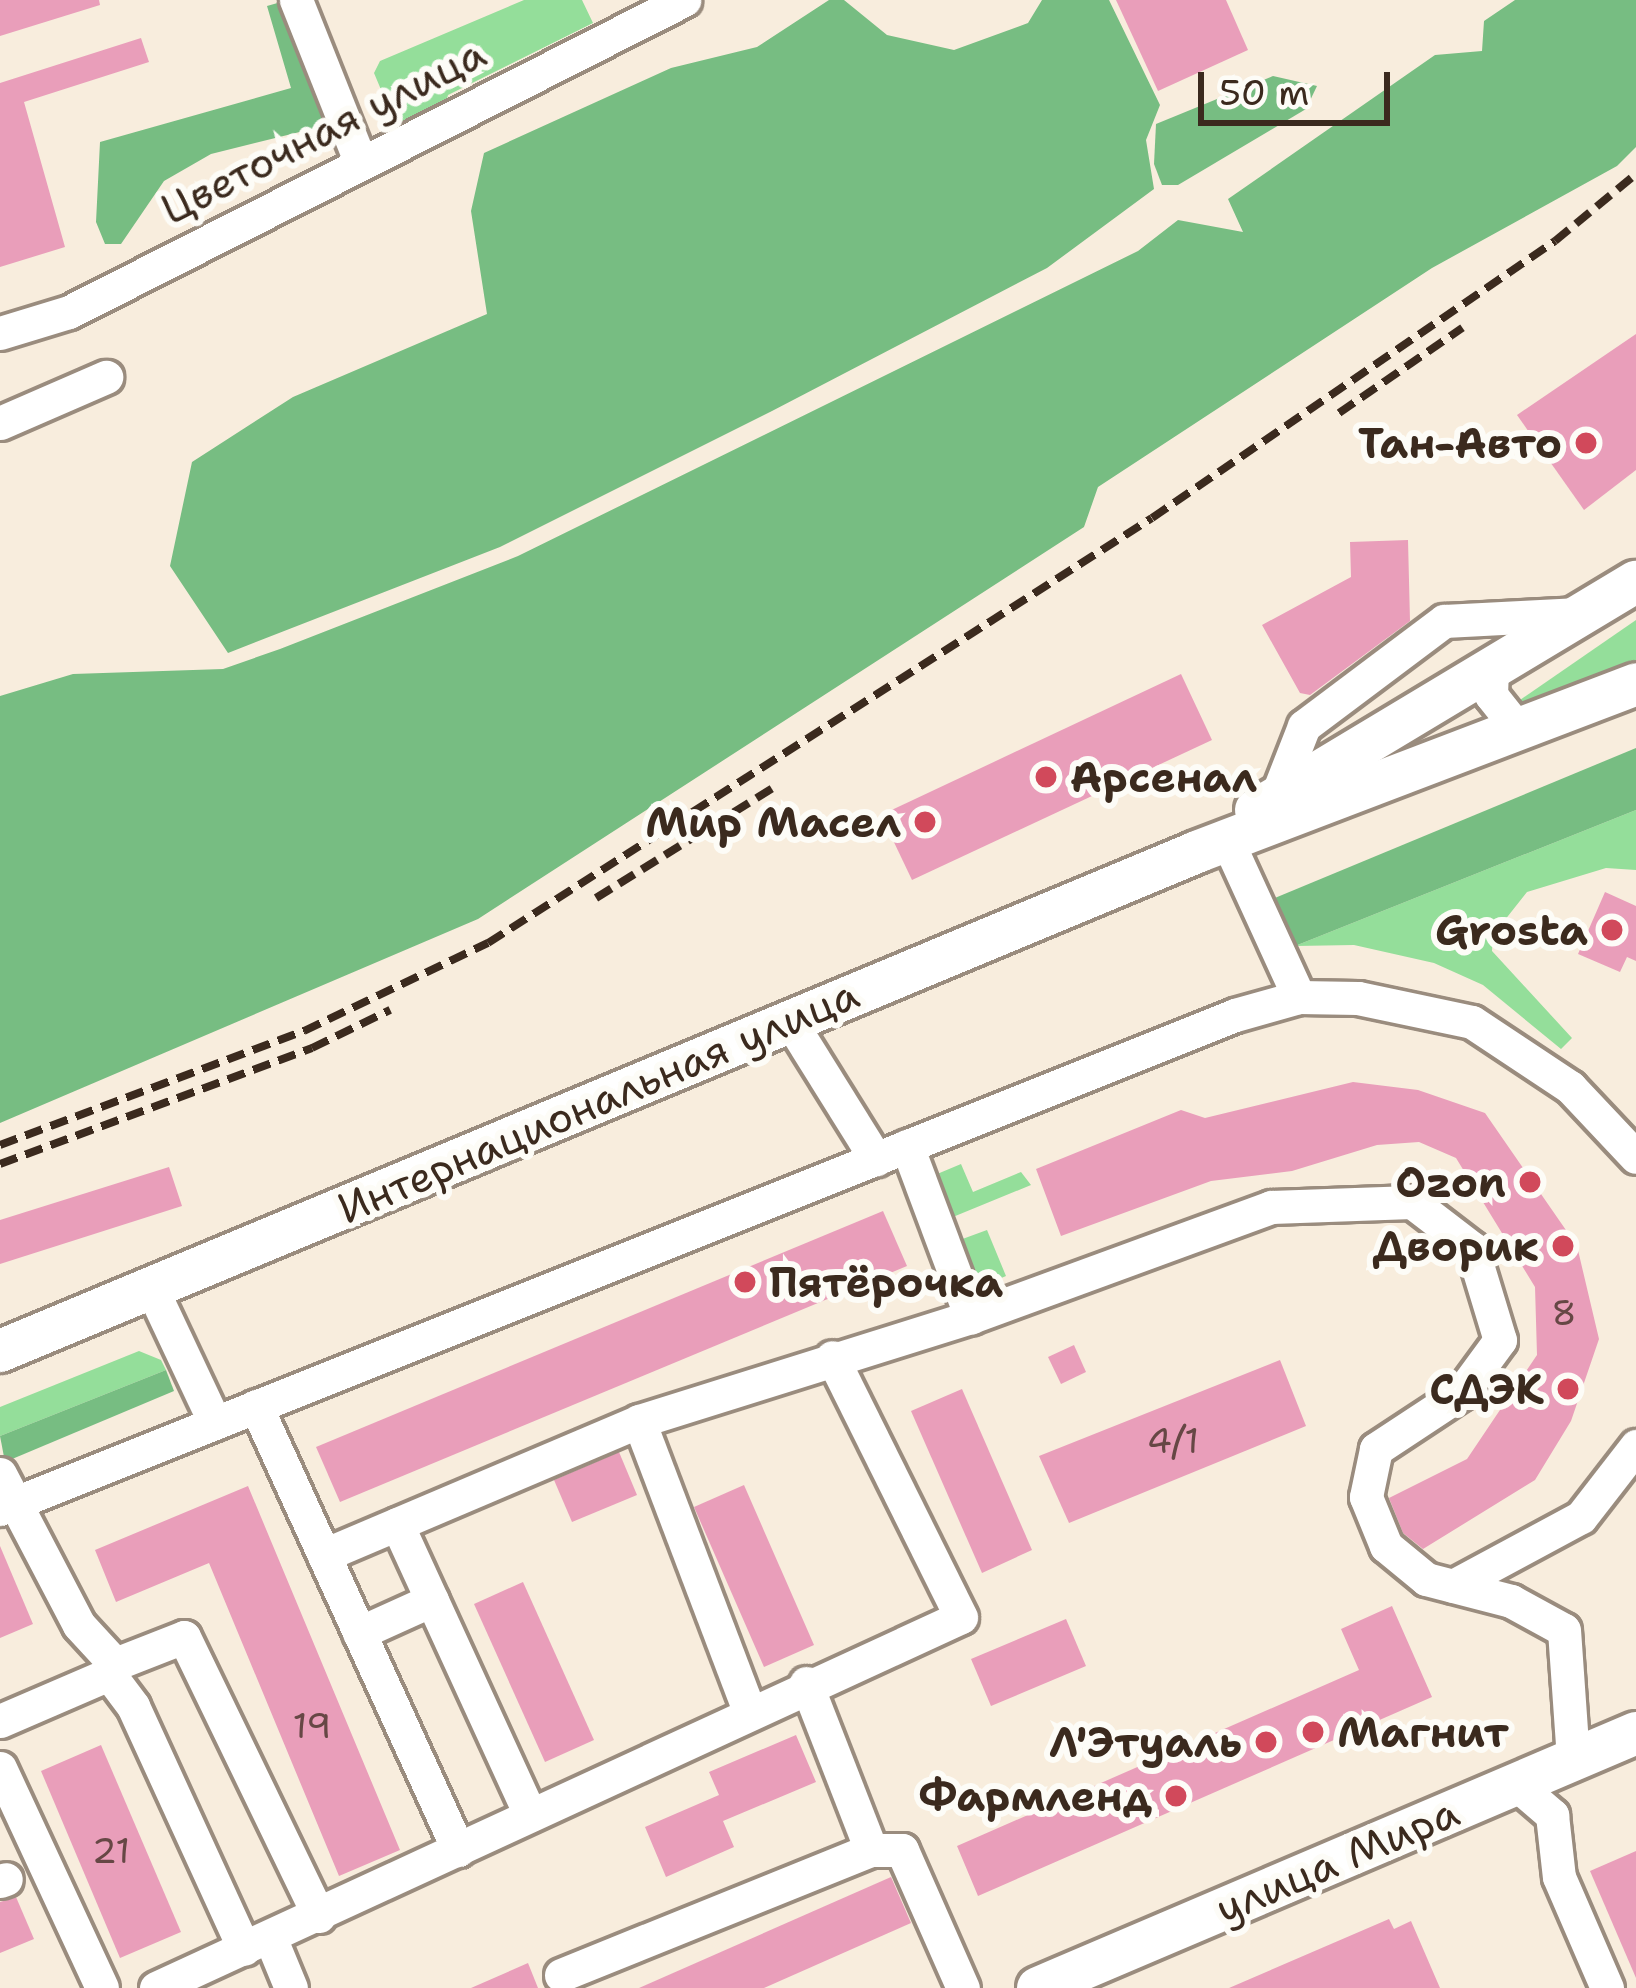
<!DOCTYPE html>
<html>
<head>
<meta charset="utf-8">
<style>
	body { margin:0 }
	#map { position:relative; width:1636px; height:1988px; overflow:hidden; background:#f8eddd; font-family:"Shantell Sans",sans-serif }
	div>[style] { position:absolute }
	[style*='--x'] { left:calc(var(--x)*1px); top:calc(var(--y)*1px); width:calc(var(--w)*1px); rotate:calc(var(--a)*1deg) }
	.green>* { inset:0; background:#94de9a }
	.forest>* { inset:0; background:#77bd82 }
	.building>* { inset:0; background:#e99eba }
	.roads { filter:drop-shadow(3px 0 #9a8c7e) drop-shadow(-3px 0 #9a8c7e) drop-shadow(0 3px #9a8c7e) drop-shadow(0 -3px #9a8c7e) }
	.minor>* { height:33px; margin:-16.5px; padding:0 16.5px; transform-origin:16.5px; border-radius:16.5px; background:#fff }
	.major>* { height:42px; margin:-21px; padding:0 21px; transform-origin:21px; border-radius:21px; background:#fff }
	.rail>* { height:8px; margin-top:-4px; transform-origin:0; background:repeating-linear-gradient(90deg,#3b2a1e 0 18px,transparent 0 27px) }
	.dots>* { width:33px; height:33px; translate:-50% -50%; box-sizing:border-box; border:6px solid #fdfcf7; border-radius:50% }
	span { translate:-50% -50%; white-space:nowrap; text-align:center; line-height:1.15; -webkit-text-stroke:12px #fdfcf7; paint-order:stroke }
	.number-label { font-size:36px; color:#664745 }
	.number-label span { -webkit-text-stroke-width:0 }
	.street-label { font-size:42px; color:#3b2a1e }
	.poi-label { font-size:42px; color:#3b2a1e; font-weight:700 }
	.right { translate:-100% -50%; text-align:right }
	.left { translate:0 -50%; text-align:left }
	.scale { position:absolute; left:1198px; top:72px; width:192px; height:54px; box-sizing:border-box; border:6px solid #3b2a1e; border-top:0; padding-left:15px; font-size:36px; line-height:42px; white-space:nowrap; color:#3b2a1e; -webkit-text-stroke:9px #fdfcf7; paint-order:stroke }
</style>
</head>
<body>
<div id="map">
	<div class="green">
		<i style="clip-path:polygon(524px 0,582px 0,593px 23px,448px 95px,444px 111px,395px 123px,374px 73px,380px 61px)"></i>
		<i style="clip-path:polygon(1636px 620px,1636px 669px,1520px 706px,1520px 700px)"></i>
		<i style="clip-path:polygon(1636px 810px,1636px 870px,1606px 868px,1527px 892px,1493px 935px,1492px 951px,1572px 1038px,1561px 1049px,1483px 985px,1434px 963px,1354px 945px,1295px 946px)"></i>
		<i style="clip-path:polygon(961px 1164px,973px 1192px,1021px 1172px,1031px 1185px,948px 1219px,930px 1177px)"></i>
		<i style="clip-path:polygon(987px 1230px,1006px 1276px,985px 1285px,973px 1278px,957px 1241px)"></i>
		<i style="clip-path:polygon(139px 1351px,161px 1360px,166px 1370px,0 1436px,0 1407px)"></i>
	</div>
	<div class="forest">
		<i style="clip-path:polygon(829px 0,844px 0,887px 35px,954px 50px,1028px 23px,1042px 0,1109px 0,1160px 105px,1146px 140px,1154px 189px,1047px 268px,772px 411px,500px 547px,228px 653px,170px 566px,192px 462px,293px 397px,487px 314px,471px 211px,484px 153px,671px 68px,757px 47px)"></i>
		<i style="clip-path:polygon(1515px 0,1636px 0,1636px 147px,1617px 166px,1432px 268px,1098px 487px,1084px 527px,478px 919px,0 1123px,0 696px,73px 674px,223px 669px,280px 649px,518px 556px,1138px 251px,1178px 220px,1243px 232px,1228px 199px,1435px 55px,1482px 51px,1484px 21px)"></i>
		<i style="clip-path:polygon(281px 2px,328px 125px,211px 154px,164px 181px,121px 244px,105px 244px,96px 222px,100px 142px,291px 88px,267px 6px)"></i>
		<i style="clip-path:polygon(1273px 76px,1317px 86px,1306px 109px,1178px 185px,1162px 185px,1154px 164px,1156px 124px)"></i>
		<i style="clip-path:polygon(1636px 748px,1636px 810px,1295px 946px,1265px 902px)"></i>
		<i style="clip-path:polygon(166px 1370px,174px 1391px,5px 1462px,0 1436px)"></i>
	</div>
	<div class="building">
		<i style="clip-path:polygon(0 0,99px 0,100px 5px,0 36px)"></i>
		<i style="clip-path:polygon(1116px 0,1226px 0,1248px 50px,1158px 91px)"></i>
		<i style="clip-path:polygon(141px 38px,149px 62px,24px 102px,65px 247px,0 267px,0 83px)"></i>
		<i style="clip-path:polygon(1636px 334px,1636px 470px,1584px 510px,1517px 415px)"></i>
		<i style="clip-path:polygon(1408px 540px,1410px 621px,1310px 695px,1300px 693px,1262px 625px,1351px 577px,1350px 542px)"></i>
		<i style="clip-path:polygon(1181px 674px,1212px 740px,912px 880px,881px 815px)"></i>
		<i style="clip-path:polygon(1605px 892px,1636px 906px,1636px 961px,1627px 957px,1620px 972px,1578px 954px)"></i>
		<i style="clip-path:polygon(1353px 1082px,1418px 1090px,1485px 1113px,1577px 1246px,1599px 1339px,1571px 1421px,1535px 1480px,1423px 1549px,1403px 1533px,1389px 1498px,1467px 1459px,1537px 1355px,1535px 1287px,1456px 1158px,1419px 1142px,1377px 1145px,1292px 1171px,1211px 1181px,1061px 1236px,1036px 1169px,1181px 1110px,1205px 1118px)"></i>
		<i style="clip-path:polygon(169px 1167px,182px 1206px,0 1264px,0 1220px)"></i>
		<i style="clip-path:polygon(883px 1211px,907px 1266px,340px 1502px,316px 1447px)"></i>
		<i style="clip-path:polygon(1074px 1345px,1086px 1372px,1061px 1384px,1048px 1357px)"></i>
		<i style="clip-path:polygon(1280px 1360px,1306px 1426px,1069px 1523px,1039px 1456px)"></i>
		<i style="clip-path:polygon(962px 1389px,1032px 1550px,982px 1573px,911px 1411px)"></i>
		<i style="clip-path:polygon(619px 1452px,637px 1495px,572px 1522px,554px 1480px)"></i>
		<i style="clip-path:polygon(744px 1485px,814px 1645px,764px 1667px,694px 1507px)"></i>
		<i style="clip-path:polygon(248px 1486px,400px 1850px,339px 1876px,209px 1563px,116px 1602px,95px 1550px)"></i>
		<i style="clip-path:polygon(0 1546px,33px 1624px,0 1638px)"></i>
		<i style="clip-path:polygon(523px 1582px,594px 1740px,545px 1762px,474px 1604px)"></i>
		<i style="clip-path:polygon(1392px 1606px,1432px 1697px,978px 1896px,957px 1846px,1359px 1670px,1341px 1629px)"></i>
		<i style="clip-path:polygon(1066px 1619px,1086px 1666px,991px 1706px,971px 1659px)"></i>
		<i style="clip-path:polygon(796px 1735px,816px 1782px,723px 1821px,734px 1847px,666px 1877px,645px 1827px,719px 1795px,709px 1772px)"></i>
		<i style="clip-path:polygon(101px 1745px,181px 1932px,120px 1958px,41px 1771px)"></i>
		<i style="clip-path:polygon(1636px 1851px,1636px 1978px,1590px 1871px)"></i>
		<i style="clip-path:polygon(891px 1877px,911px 1923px,764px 1988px,639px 1988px)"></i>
		<i style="clip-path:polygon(16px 1897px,34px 1939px,0 1953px,0 1902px)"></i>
		<i style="clip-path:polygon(1389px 1919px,1394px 1929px,1411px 1921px,1440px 1988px,1229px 1988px)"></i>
		<i style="clip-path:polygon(528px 1963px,538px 1988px,471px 1988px)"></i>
	</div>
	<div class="roads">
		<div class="minor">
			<i style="--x:296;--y:0;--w:173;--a:68.3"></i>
			<i style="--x:0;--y:333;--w:72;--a:-16.9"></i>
			<i style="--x:69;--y:312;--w:690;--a:-26.9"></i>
			<i style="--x:0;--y:423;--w:116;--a:-23.5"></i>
			<i style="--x:1492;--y:667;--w:28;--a:92"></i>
			<i style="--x:1491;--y:695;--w:43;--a:51.5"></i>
			<i style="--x:1277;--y:795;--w:74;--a:-68.6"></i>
			<i style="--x:1304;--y:726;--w:175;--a:-36.9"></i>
			<i style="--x:1444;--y:621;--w:135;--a:-3"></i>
			<i style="--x:1227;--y:840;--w:173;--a:65.4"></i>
			<i style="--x:790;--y:1021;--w:163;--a:58.1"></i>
			<i style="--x:907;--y:1146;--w:183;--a:69.5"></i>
			<i style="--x:151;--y:1287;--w:150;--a:64.8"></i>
			<i style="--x:256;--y:1406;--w:488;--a:65.5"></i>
			<i style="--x:639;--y:1421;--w:309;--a:69.2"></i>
			<i style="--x:0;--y:1474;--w:170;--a:62.4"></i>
			<i style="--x:79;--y:1625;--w:53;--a:47.3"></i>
			<i style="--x:115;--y:1664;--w:74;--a:-21.4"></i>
			<i style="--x:184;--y:1637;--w:310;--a:64.2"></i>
			<i style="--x:0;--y:1509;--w:1330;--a:-21.8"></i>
			<i style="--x:1235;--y:1015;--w:66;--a:-15.7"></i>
			<i style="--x:1299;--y:997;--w:59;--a:1"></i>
			<i style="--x:1358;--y:998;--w:116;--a:11.9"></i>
			<i style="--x:1472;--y:1022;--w:118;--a:33.6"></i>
			<i style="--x:1570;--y:1087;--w:96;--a:46.7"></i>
			<i style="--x:397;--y:1524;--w:320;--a:65.4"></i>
			<i style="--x:324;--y:1555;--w:342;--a:-23"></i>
			<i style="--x:639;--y:1421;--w:348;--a:-17.4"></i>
			<i style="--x:971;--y:1317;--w:320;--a:-20.1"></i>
			<i style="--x:1271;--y:1207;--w:141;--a:-2"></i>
			<i style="--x:1412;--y:1202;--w:76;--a:37.5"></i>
			<i style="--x:1472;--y:1248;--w:96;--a:73.1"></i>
			<i style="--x:1500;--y:1340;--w:66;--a:126.3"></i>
			<i style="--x:1461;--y:1393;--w:102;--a:146.6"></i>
			<i style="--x:1376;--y:1449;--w:49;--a:101.8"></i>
			<i style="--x:1366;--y:1497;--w:53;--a:67.8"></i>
			<i style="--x:1386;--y:1546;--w:52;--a:39.5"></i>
			<i style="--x:1426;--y:1579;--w:88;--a:14.5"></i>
			<i style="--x:1511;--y:1601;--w:60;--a:28.7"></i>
			<i style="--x:1564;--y:1630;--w:130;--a:86"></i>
			<i style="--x:1453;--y:1586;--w:145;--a:-28.3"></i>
			<i style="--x:1581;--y:1517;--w:90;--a:-52.2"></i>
			<i style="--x:359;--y:1633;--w:80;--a:-24.3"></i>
			<i style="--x:115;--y:1664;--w:12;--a:121"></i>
			<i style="--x:109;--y:1674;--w:40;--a:53"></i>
			<i style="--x:133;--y:1706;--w:267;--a:65.4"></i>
			<i style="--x:806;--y:1683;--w:179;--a:68.7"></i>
			<i style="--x:0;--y:1721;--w:119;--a:-23.3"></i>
			<i style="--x:0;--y:1768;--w:242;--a:65.1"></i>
			<i style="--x:1516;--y:1784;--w:48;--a:40.7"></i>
			<i style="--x:1552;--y:1815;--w:62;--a:83.6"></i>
			<i style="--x:1559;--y:1877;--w:121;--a:66.6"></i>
			<i style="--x:0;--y:1881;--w:6;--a:-18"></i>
			<i style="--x:270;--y:1937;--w:55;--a:67.6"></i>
			<i style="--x:561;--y:1975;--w:334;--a:-22"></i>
			<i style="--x:871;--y:1850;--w:31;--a:0"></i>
			<i style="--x:902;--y:1850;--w:151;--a:66.2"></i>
			<i style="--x:156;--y:1988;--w:886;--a:-24.74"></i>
			<i style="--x:961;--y:1617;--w:290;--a:-116.4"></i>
		</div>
		<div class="major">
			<i style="--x:1256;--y:810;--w:443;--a:-31"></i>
			<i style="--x:0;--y:1351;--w:1297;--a:-22.63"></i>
			<i style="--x:1197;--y:852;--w:470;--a:-20.9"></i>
			<i style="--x:1038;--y:1988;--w:650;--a:-23.09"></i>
		</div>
	</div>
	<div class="rail">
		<i style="--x:1339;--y:413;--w:150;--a:-34.6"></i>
		<i style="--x:596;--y:898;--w:216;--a:-31.9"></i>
		<i style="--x:0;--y:1145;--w:325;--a:-20.6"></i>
		<i style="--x:304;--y:1031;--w:204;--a:-25.6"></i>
		<i style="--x:488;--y:943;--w:788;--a:-32.62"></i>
		<i style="--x:1152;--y:518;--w:489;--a:-34.5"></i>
		<i style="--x:1555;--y:241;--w:105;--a:-39.6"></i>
		<i style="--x:0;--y:1164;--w:333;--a:-20.4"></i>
		<i style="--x:312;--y:1048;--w:87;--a:-26"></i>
	</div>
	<div class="dots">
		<i style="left:1586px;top:443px;background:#d1495b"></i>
		<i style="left:1046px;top:777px;background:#d1495b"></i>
		<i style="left:925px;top:822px;background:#d1495b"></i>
		<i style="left:1612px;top:930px;background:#d1495b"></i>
		<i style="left:1530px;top:1182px;background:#d1495b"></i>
		<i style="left:1563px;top:1246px;background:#d1495b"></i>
		<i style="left:745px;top:1282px;background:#d1495b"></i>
		<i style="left:1568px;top:1389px;background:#d1495b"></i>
		<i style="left:1313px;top:1732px;background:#d1495b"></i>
		<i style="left:1266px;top:1742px;background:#d1495b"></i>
		<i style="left:1176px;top:1796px;background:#d1495b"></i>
	</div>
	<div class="number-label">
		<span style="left:1564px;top:1313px">8</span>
		<span style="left:1173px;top:1441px">4/1</span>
		<span style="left:312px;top:1726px">19</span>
		<span style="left:111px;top:1851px">21</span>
	</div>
	<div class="street-label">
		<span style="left:323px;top:131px;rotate:-27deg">Цветочная улица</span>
		<span style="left:598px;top:1101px;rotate:-23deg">Интернациональная улица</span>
		<span style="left:1337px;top:1860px;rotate:-23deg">улица Мира</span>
	</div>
	<div class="poi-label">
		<span class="right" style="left:1562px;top:443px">Тан-Авто</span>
		<span class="left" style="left:1070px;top:777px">Арсенал</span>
		<span class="right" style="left:901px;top:822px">Мир Масел</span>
		<span class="right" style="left:1588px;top:930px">Grosta</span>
		<span class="right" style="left:1506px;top:1182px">Ozon</span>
		<span class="right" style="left:1539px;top:1246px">Дворик</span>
		<span class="left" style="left:769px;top:1282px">Пятёрочка</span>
		<span class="right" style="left:1544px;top:1389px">СДЭК</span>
		<span class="left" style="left:1337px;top:1732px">Магнит</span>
		<span class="right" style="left:1242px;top:1742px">Л'Этуаль</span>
		<span class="right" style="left:1152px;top:1796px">Фармленд</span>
	</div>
	<div class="scale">50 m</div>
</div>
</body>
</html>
